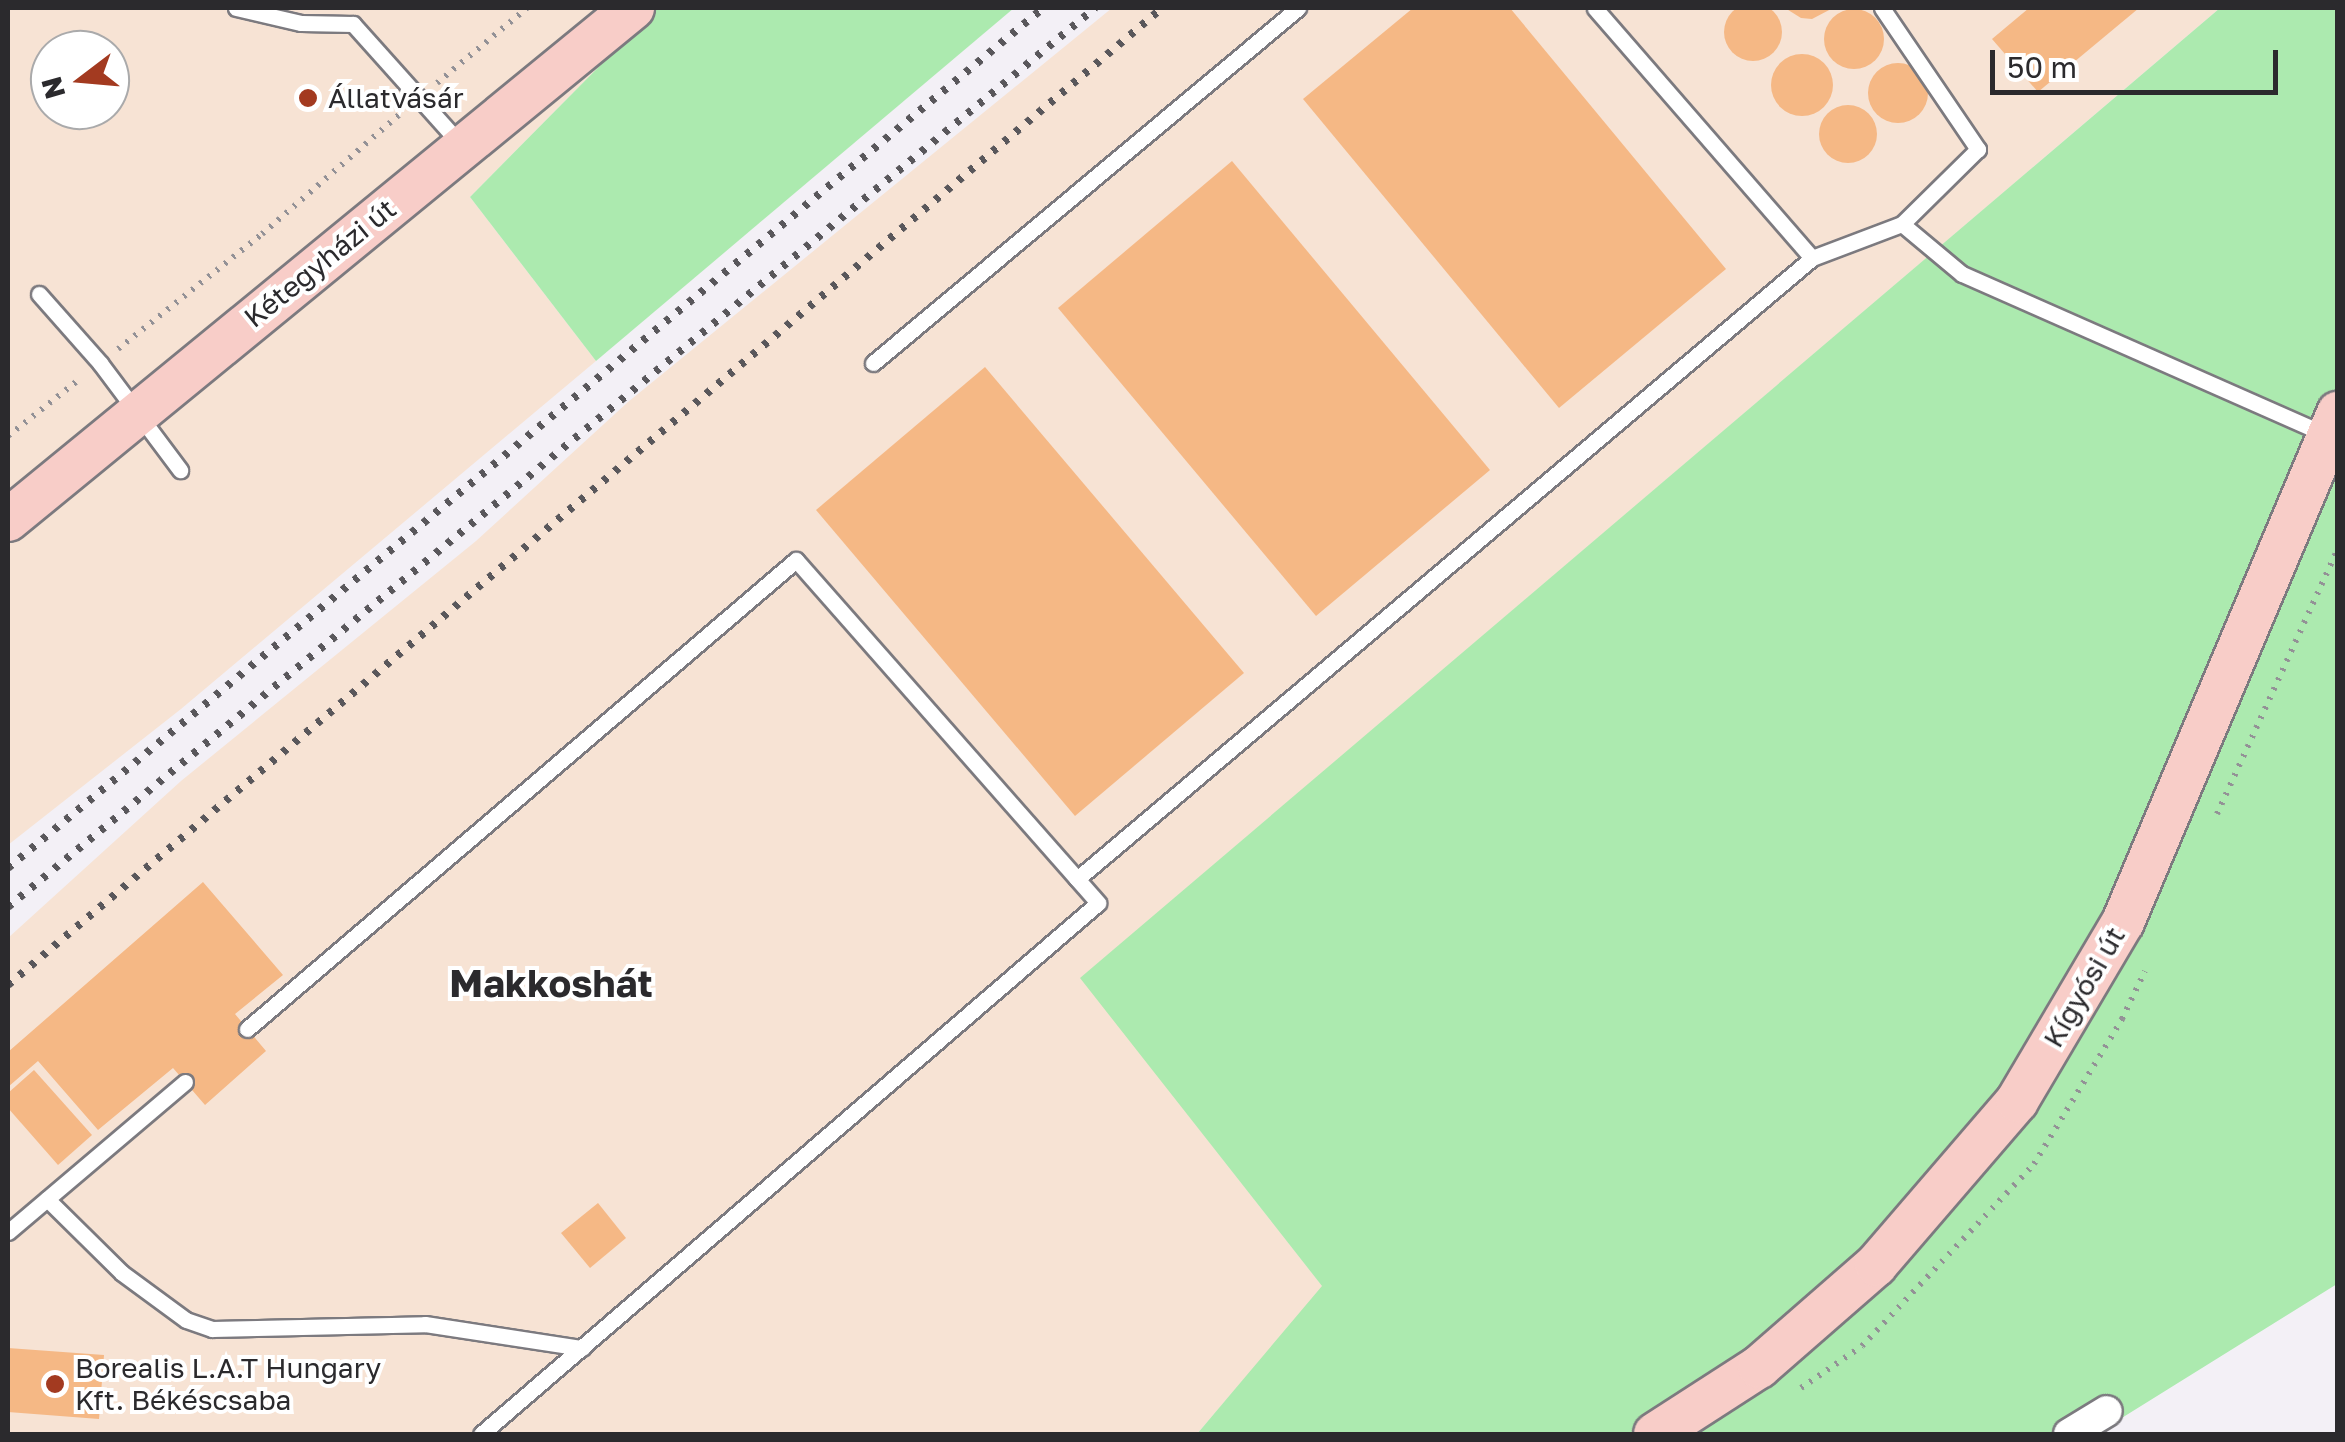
<!DOCTYPE html>
<html>
<head>
<meta charset="utf-8">
<style>
	body { margin:0 }
	#map { position:relative; width:2345px; height:1442px; overflow:hidden; background:#f3f0f6; font-family:"Golos Text",sans-serif }
	div>[style] { position:absolute }
	[style*='--x'] { left:calc(var(--x)*1px); top:calc(var(--y)*1px); width:calc(var(--w)*1px); rotate:calc(var(--a)*1deg) }
	.industrial>* { inset:0; background:#f7e3d4 }
	.green>* { inset:0; background:#aceaaf }
	.building>* { inset:0; background:#f5b885 }
	.round { border-radius:50% }
	.path>* { height:6px; margin-top:-3px; transform-origin:0; background:repeating-linear-gradient(90deg,#939196 0 2.5px,transparent 0 10.5px) }
	.roads { filter:drop-shadow(2px 0 #7c7a7f) drop-shadow(-2px 0 #7c7a7f) drop-shadow(0 2px #7c7a7f) drop-shadow(0 -2px #7c7a7f) }
	.lane>* { height:15px; margin:-7.5px; padding:0 7.5px; transform-origin:7.5px; border-radius:7.5px; background:#fff }
	.street>* { height:30px; margin:-15px; padding:0 15px; transform-origin:15px; border-radius:15px; background:#fff }
	.secondary>* { height:42px; margin:-21px; padding:0 21px; transform-origin:21px; border-radius:21px; background:#f8cdc8 }
	.rail>* { height:8px; margin-top:-4px; transform-origin:0; background:repeating-linear-gradient(90deg,#59575b 0 5px,transparent 0 15px) }
	.dots>* { width:28px; height:28px; translate:-50% -50%; box-sizing:border-box; border:5px solid #fff; border-radius:50% }
	span { translate:-50% -50%; white-space:nowrap; text-align:center; line-height:1.15; -webkit-text-stroke:8px #fff; paint-order:stroke }
	.poi-label { font-size:28px; color:#2b2a2d }
	.left { translate:0 -50%; text-align:left }
	.street-label { font-size:28px; color:#2b2a2d }
	.district-label { font-size:38px; color:#2b2a2d; font-weight:700 }
	.frame { position:absolute; inset:0; border:10px solid #2b2a2d; pointer-events:none }
	.north { position:absolute; left:30px; top:30px; width:100px; height:100px; box-sizing:border-box; background:#fff; border:2px solid #aaaaab; border-radius:50%; rotate:254deg; font-size:28px; font-weight:700; line-height:40px; text-align:center; color:#2b2a2d }
	.north::after { content:''; display:block; margin:auto; width:35px; height:45px; background:#a33a20; clip-path:polygon(50% 0,100% 100%,50% 72%,0 100%) }
	.scale { position:absolute; left:1990px; top:50px; width:288px; height:45px; box-sizing:border-box; border:5px solid #2b2a2d; border-top:0; padding-left:12px; font-size:30px; line-height:35px; white-space:nowrap; color:#2b2a2d; -webkit-text-stroke:8px #fff; paint-order:stroke }
</style>
</head>
<body>
<div id="map">
	<div class="industrial">
		<i style="clip-path:polygon(evenodd,8px 8px,657px 8px,470px 197px,596px 361px,181px 709px,8px 845px,8px 8px,50px 50px,110px 50px,110px 110px,50px 110px,50px 50px)"></i>
		<i style="clip-path:polygon(1112px 8px,2220px 8px,1081px 978px,1323px 1287px,1197px 1434px,8px 1434px,8px 938px,181px 781px,476px 541px,628px 402px)"></i>
	</div>
	<div class="green">
		<i style="clip-path:polygon(657px 8px,1014px 8px,596px 361px,470px 197px)"></i>
		<i style="clip-path:polygon(2220px 8px,2337px 8px,2337px 1284px,2096px 1434px,1197px 1434px,1322px 1286px,1080px 978px)"></i>
	</div>
	<div class="building">
		<i class="round" style="left:1724px;top:3px;width:58px;height:58px"></i>
		<i style="clip-path:polygon(1413px 8px,1510px 8px,1726px 269px,1559px 408px,1303px 99px)"></i>
		<i style="clip-path:polygon(1785px 8px,1833px 8px,1812px 19px,1801px 18px)"></i>
		<i style="clip-path:polygon(2029px 8px,2139px 8px,2038px 92px,1992px 39px)"></i>
		<i class="round" style="left:1824px;top:9px;width:60px;height:60px"></i>
		<i class="round" style="left:1771px;top:54px;width:62px;height:62px"></i>
		<i class="round" style="left:1868px;top:63px;width:60px;height:60px"></i>
		<i class="round" style="left:1819px;top:105px;width:58px;height:58px"></i>
		<i style="clip-path:polygon(1232px 161px,1490px 470px,1316px 616px,1058px 308px)"></i>
		<i style="clip-path:polygon(985px 367px,1244px 673px,1075px 816px,816px 510px)"></i>
		<i style="clip-path:polygon(203px 882px,283px 975px,235px 1014px,266px 1051px,205px 1105px,173px 1068px,98px 1130px,38px 1061px,8px 1087px,8px 1052px)"></i>
		<i style="clip-path:polygon(34px 1070px,92px 1135px,58px 1165px,8px 1108px,8px 1093px)"></i>
		<i style="clip-path:polygon(598px 1203px,626px 1238px,590px 1268px,561px 1233px)"></i>
		<i style="clip-path:polygon(8px 1348px,104px 1355px,99px 1419px,8px 1412px)"></i>
	</div>
	<div class="path">
		<i style="--x:437;--y:83;--w:117;--a:-39.8"></i>
		<i style="--x:118;--y:349;--w:184;--a:-38.6"></i>
		<i style="--x:262;--y:234;--w:184;--a:-41"></i>
		<i style="--x:8;--y:436;--w:93;--a:-38.5"></i>
		<i style="--x:2217;--y:814;--w:292;--a:-65.5"></i>
		<i style="--x:1801;--y:1388;--w:74;--a:-34.5"></i>
		<i style="--x:1862;--y:1346;--w:250;--a:-46.6"></i>
		<i style="--x:2034;--y:1164;--w:170;--a:-58.7"></i>
		<i style="--x:2122;--y:1019;--w:53;--a:-64.4"></i>
	</div>
	<div class="roads">
		<div class="lane">
			<i style="--x:236;--y:8;--w:67;--a:13"></i>
			<i style="--x:301;--y:23;--w:52;--a:1.1"></i>
			<i style="--x:353;--y:24;--w:162;--a:48.2"></i>
			<i style="--x:1882;--y:8;--w:171;--a:55.8"></i>
			<i style="--x:1978;--y:149;--w:107;--a:135.4"></i>
			<i style="--x:1812;--y:258;--w:96;--a:-20.7"></i>
			<i style="--x:1902;--y:224;--w:78;--a:39.8"></i>
			<i style="--x:1962;--y:274;--w:396;--a:23.8"></i>
			<i style="--x:39;--y:294;--w:92;--a:48.5"></i>
			<i style="--x:100;--y:363;--w:134;--a:53.2"></i>
			<i style="--x:873;--y:363;--w:554;--a:-39.87"></i>
			<i style="--x:1077;--y:879;--w:962;--a:-40.19"></i>
			<i style="--x:1812;--y:258;--w:331;--a:-131"></i>
			<i style="--x:247;--y:1029;--w:722;--a:-40.51"></i>
			<i style="--x:796;--y:560;--w:457;--a:48.6"></i>
			<i style="--x:1098;--y:903;--w:814;--a:139.28"></i>
			<i style="--x:47;--y:1199;--w:105;--a:44.6"></i>
			<i style="--x:122;--y:1273;--w:79;--a:36.3"></i>
			<i style="--x:186;--y:1320;--w:28;--a:19"></i>
			<i style="--x:212;--y:1329;--w:213;--a:-1.3"></i>
			<i style="--x:425;--y:1324;--w:159;--a:8.7"></i>
			<i style="--x:8;--y:1232;--w:232;--a:-40.3"></i>
		</div>
		<div class="street">
			<i style="--x:2069;--y:1434;--w:44;--a:-31.2"></i>
		</div>
		<div class="secondary">
			<i style="--x:8;--y:520;--w:808;--a:-39.32"></i>
			<i style="--x:1655;--y:1434;--w:124;--a:-32.8"></i>
			<i style="--x:1759;--y:1367;--w:155;--a:-41.1"></i>
			<i style="--x:1876;--y:1265;--w:216;--a:-49.3"></i>
			<i style="--x:2017;--y:1101;--w:208;--a:-59.4"></i>
			<i style="--x:2123;--y:922;--w:553;--a:-67.1"></i>
		</div>
	</div>
	<div class="rail">
		<i style="--x:8;--y:868;--w:1346;--a:-39.72"></i>
		<i style="--x:8;--y:907;--w:1411;--a:-39.59"></i>
		<i style="--x:8;--y:985;--w:1512;--a:-40.25"></i>
	</div>
	<div class="dots">
		<i style="left:308px;top:98px;background:#a33a20"></i>
		<i style="left:55px;top:1384px;background:#a33a20"></i>
	</div>
	<div class="poi-label">
		<span class="left" style="left:328px;top:98px">Állatvásár</span>
		<span class="left" style="left:75px;top:1384px">Borealis L.A.T Hungary<br>Kft. Békéscsaba</span>
	</div>
	<div class="street-label">
		<span style="left:320px;top:263px;rotate:-39deg">Kétegyházi út</span>
		<span style="left:2084px;top:987px;rotate:-60deg">Kígyósi út</span>
	</div>
	<div class="district-label">
		<span style="left:551px;top:983px">Makkoshát</span>
	</div>
	<div class="frame"></div>
	<div class="north">N</div>
	<div class="scale">50 m</div>
</div>
</body>
</html>
